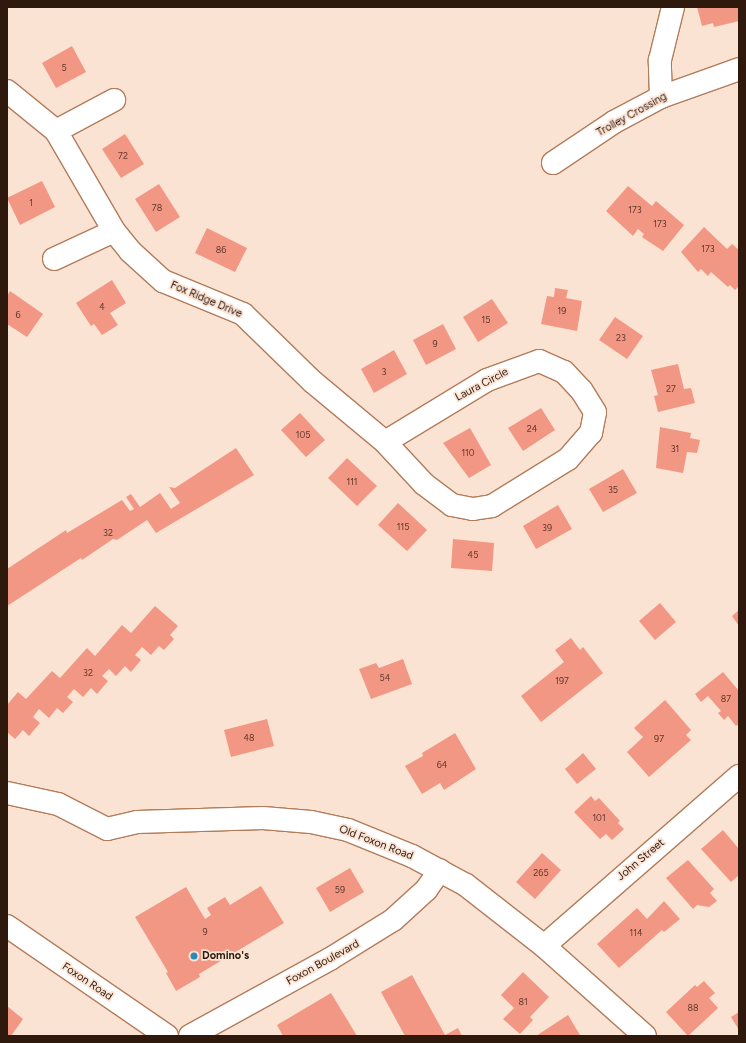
<!DOCTYPE html>
<html>
<head>
<meta charset="utf-8">
<style>
	body { margin:0 }
	#map { position:relative; width:746px; height:1043px; overflow:hidden; background:#fbe3d4; font-family:Figtree,sans-serif }
	div>[style] { position:absolute }
	[style*='--x'] { left:calc(var(--x)*1px); top:calc(var(--y)*1px); width:calc(var(--w)*1px); rotate:calc(var(--a)*1deg) }
	.building>* { inset:0; background:#f29783 }
	.roads { filter:drop-shadow(1px 0 #b27c5a) drop-shadow(-1px 0 #b27c5a) drop-shadow(0 1px #b27c5a) drop-shadow(0 -1px #b27c5a) }
	.street>* { height:22px; margin:-11px; padding:0 11px; transform-origin:11px; border-radius:11px; background:#fff }
	.primary>* { height:22px; margin:-11px; padding:0 11px; transform-origin:11px; border-radius:11px; background:#fff }
	.dots>* { width:11px; height:11px; translate:-50% -50%; box-sizing:border-box; border:2px solid #fbe3d4; border-radius:50% }
	span { translate:-50% -50%; white-space:nowrap; text-align:center; line-height:1.15; -webkit-text-stroke:3.5px #fbe3d4; paint-order:stroke }
	.number-label { font-size:9px; color:#5f382a }
	.number-label span { -webkit-text-stroke-width:0 }
	.street-label { font-size:11px; color:#2e190c }
	.poi-label { font-size:11px; color:#2e190c; font-weight:700 }
	.left { translate:0 -50%; text-align:left }
	.frame { position:absolute; inset:0; border:8px solid #2e190c; pointer-events:none }
</style>
</head>
<body>
<div id="map">
	<div class="building">
		<i style="clip-path:polygon(697px 7px,739px 7px,739px 21px,714px 27px,713px 23px,702px 26px)"></i>
		<i style="clip-path:polygon(72px 46px,86px 72px,56px 88px,42px 63px)"></i>
		<i style="clip-path:polygon(125px 134px,144px 164px,121px 178px,102px 149px)"></i>
		<i style="clip-path:polygon(42px 181px,55px 207px,20px 225px,7px 198px)"></i>
		<i style="clip-path:polygon(159px 184px,180px 217px,156px 232px,135px 199px)"></i>
		<i style="clip-path:polygon(628px 186px,652px 206px,656px 201px,684px 225px,663px 251px,642px 237px,644px 234px,638px 229px,633px 236px,606px 211px)"></i>
		<i style="clip-path:polygon(704px 227px,727px 249px,732px 244px,739px 250px,739px 286px,735px 290px,730px 285px,728px 287px,711px 272px,708px 276px,701px 269px,698px 272px,681px 252px)"></i>
		<i style="clip-path:polygon(207px 228px,247px 248px,235px 272px,195px 253px)"></i>
		<i style="clip-path:polygon(112px 280px,126px 303px,110px 313px,118px 325px,102px 335px,94px 324px,91px 326px,76px 303px)"></i>
		<i style="clip-path:polygon(555px 288px,568px 290px,566px 298px,582px 301px,577px 331px,541px 324px,547px 296px,554px 297px)"></i>
		<i style="clip-path:polygon(10px 291px,43px 314px,27px 337px,7px 324px,7px 296px)"></i>
		<i style="clip-path:polygon(492px 299px,508px 323px,478px 342px,463px 317px)"></i>
		<i style="clip-path:polygon(615px 317px,643px 336px,627px 359px,599px 340px)"></i>
		<i style="clip-path:polygon(443px 324px,456px 349px,426px 365px,413px 340px)"></i>
		<i style="clip-path:polygon(394px 350px,407px 374px,374px 393px,361px 369px)"></i>
		<i style="clip-path:polygon(678px 364px,684px 389px,691px 388px,695px 403px,658px 412px,654px 396px,658px 395px,651px 370px)"></i>
		<i style="clip-path:polygon(541px 408px,555px 430px,523px 451px,508px 428px)"></i>
		<i style="clip-path:polygon(300px 413px,325px 440px,306px 457px,281px 430px)"></i>
		<i style="clip-path:polygon(660px 427px,691px 433px,690px 438px,700px 440px,697px 453px,687px 452px,683px 473px,656px 468px)"></i>
		<i style="clip-path:polygon(470px 428px,491px 465px,469px 478px,443px 443px)"></i>
		<i style="clip-path:polygon(236px 448px,254px 475px,156px 533px,147px 520px,117px 540px,113px 539px,82px 560px,81px 558px,7px 606px,7px 569px,66px 530px,67px 533px,122px 500px,130px 511px,134px 509px,126px 497px,131px 494px,140px 507px,160px 493px,171px 509px,180px 503px,169px 487px,175px 488px)"></i>
		<i style="clip-path:polygon(347px 458px,377px 486px,357px 506px,328px 478px)"></i>
		<i style="clip-path:polygon(623px 469px,637px 493px,603px 512px,589px 489px)"></i>
		<i style="clip-path:polygon(398px 503px,427px 530px,407px 551px,378px 525px)"></i>
		<i style="clip-path:polygon(558px 505px,572px 529px,536px 549px,523px 526px)"></i>
		<i style="clip-path:polygon(453px 539px,494px 543px,492px 571px,451px 568px)"></i>
		<i style="clip-path:polygon(660px 603px,676px 622px,655px 640px,639px 621px)"></i>
		<i style="clip-path:polygon(155px 606px,178px 626px,170px 635px,174px 639px,164px 650px,159px 646px,151px 655px,142px 647px,135px 655px,141px 660px,131px 672px,125px 666px,116px 676px,109px 669px,102px 676px,108px 681px,97px 694px,91px 688px,83px 697px,74px 689px,67px 697px,73px 702px,63px 713px,57px 708px,49px 718px,39px 709px,33px 717px,40px 723px,29px 736px,23px 730px,15px 739px,7px 732px,7px 705px,18px 692px,26px 699px,52px 671px,60px 678px,87px 648px,95px 656px,122px 625px,131px 633px)"></i>
		<i style="clip-path:polygon(739px 610px,739px 626px,732px 616px)"></i>
		<i style="clip-path:polygon(571px 638px,580px 650px,583px 647px,603px 673px,541px 722px,521px 696px,564px 662px,555px 650px)"></i>
		<i style="clip-path:polygon(403px 659px,412px 684px,371px 699px,359px 669px,376px 663px,379px 668px)"></i>
		<i style="clip-path:polygon(723px 672px,739px 691px,739px 724px,736px 726px,728px 716px,724px 720px,718px 713px,721px 711px,708px 696px,701px 702px,695px 694px)"></i>
		<i style="clip-path:polygon(665px 700px,691px 730px,686px 735px,691px 740px,649px 777px,627px 752px,643px 737px,634px 728px)"></i>
		<i style="clip-path:polygon(267px 719px,274px 746px,231px 757px,224px 730px)"></i>
		<i style="clip-path:polygon(455px 733px,476px 769px,444px 790px,440px 783px,422px 794px,405px 766px,423px 756px,422px 753px)"></i>
		<i style="clip-path:polygon(583px 753px,596px 769px,577px 784px,565px 769px)"></i>
		<i style="clip-path:polygon(591px 796px,595px 801px,599px 798px,620px 821px,618px 823px,624px 829px,612px 840px,606px 834px,600px 839px,574px 812px)"></i>
		<i style="clip-path:polygon(723px 830px,739px 849px,739px 875px,731px 882px,701px 849px)"></i>
		<i style="clip-path:polygon(542px 853px,561px 870px,535px 899px,516px 882px)"></i>
		<i style="clip-path:polygon(688px 860px,714px 889px,710px 893px,717px 901px,709px 907px,697px 905px,693px 909px,666px 878px)"></i>
		<i style="clip-path:polygon(350px 868px,364px 892px,330px 912px,316px 888px)"></i>
		<i style="clip-path:polygon(261px 886px,284px 923px,199px 974px,200px 977px,176px 991px,166px 973px,168px 972px,135px 917px,186px 887px,205px 919px,211px 915px,207px 908px,225px 897px,230px 905px)"></i>
		<i style="clip-path:polygon(664px 901px,680px 919px,664px 932px,662px 930px,619px 968px,597px 944px,637px 908px,647px 919px)"></i>
		<i style="clip-path:polygon(523px 972px,549px 997px,530px 1017px,533px 1020px,520px 1034px,503px 1019px,514px 1008px,501px 995px)"></i>
		<i style="clip-path:polygon(412px 975px,445px 1035px,458px 1028px,462px 1036px,405px 1036px,381px 992px)"></i>
		<i style="clip-path:polygon(704px 981px,715px 993px,709px 998px,718px 1008px,688px 1036px,666px 1012px,695px 985px,697px 987px)"></i>
		<i style="clip-path:polygon(331px 993px,357px 1036px,283px 1036px,277px 1025px)"></i>
		<i style="clip-path:polygon(7px 1006px,23px 1019px,11px 1036px,7px 1036px)"></i>
		<i style="clip-path:polygon(739px 1012px,739px 1030px,731px 1017px)"></i>
		<i style="clip-path:polygon(568px 1015px,580px 1035px,536px 1036px)"></i>
	</div>
	<div class="roads">
		<div class="street">
			<i style="--x:7;--y:91;--w:63;--a:39.2"></i>
			<i style="--x:56;--y:131;--w:116;--a:59.9"></i>
			<i style="--x:114;--y:231;--w:26;--a:51"></i>
			<i style="--x:130;--y:251;--w:45;--a:42.3"></i>
			<i style="--x:163;--y:281;--w:87;--a:22.4"></i>
			<i style="--x:243;--y:314;--w:98;--a:44.2"></i>
			<i style="--x:313;--y:382;--w:94;--a:39.8"></i>
			<i style="--x:385;--y:442;--w:57;--a:47.1"></i>
			<i style="--x:424;--y:484;--w:35;--a:37"></i>
			<i style="--x:452;--y:505;--w:21;--a:11"></i>
			<i style="--x:473;--y:509;--w:19;--a:-9"></i>
			<i style="--x:492;--y:506;--w:89;--a:-31.7"></i>
			<i style="--x:568;--y:459;--w:35;--a:-49"></i>
			<i style="--x:591;--y:433;--w:21;--a:-79"></i>
			<i style="--x:595;--y:412;--w:26;--a:-122"></i>
			<i style="--x:581;--y:390;--w:25;--a:-133"></i>
			<i style="--x:564;--y:372;--w:27;--a:-156"></i>
			<i style="--x:539;--y:361;--w:55;--a:159.9"></i>
			<i style="--x:487;--y:380;--w:119;--a:148.7"></i>
			<i style="--x:661;--y:97;--w:37;--a:-92"></i>
			<i style="--x:660;--y:60;--w:55;--a:-76.2"></i>
			<i style="--x:56;--y:131;--w:66;--a:-28.1"></i>
			<i style="--x:553;--y:163;--w:73;--a:-33.9"></i>
			<i style="--x:614;--y:122;--w:53;--a:-28"></i>
			<i style="--x:661;--y:97;--w:83;--a:-19.7"></i>
			<i style="--x:54;--y:259;--w:66;--a:-25"></i>
			<i style="--x:7;--y:793;--w:52;--a:12.2"></i>
			<i style="--x:58;--y:804;--w:55;--a:27"></i>
			<i style="--x:107;--y:829;--w:31;--a:-13"></i>
			<i style="--x:137;--y:822;--w:126;--a:-1.8"></i>
			<i style="--x:263;--y:818;--w:48;--a:4.8"></i>
			<i style="--x:311;--y:822;--w:38;--a:12"></i>
			<i style="--x:348;--y:830;--w:69;--a:22.1"></i>
			<i style="--x:412;--y:856;--w:61;--a:28.2"></i>
			<i style="--x:466;--y:885;--w:99;--a:38"></i>
			<i style="--x:544;--y:946;--w:135;--a:41.7"></i>
			<i style="--x:544;--y:946;--w:259;--a:-41.1"></i>
			<i style="--x:190;--y:1036;--w:160;--a:-28.8"></i>
			<i style="--x:330;--y:959;--w:74;--a:-31.8"></i>
			<i style="--x:393;--y:920;--w:45;--a:-42.3"></i>
			<i style="--x:426;--y:890;--w:24;--a:-55"></i>
		</div>
		<div class="primary">
			<i style="--x:7;--y:926;--w:194;--a:34.5"></i>
		</div>
	</div>
	<div class="dots">
		<i style="left:194px;top:956px;background:#2b8ab5"></i>
	</div>
	<div class="number-label">
		<span style="left:64px;top:68px">5</span>
		<span style="left:123px;top:156px">72</span>
		<span style="left:31px;top:203px">1</span>
		<span style="left:157px;top:208px">78</span>
		<span style="left:635px;top:210px">173</span>
		<span style="left:660px;top:224px">173</span>
		<span style="left:708px;top:249px">173</span>
		<span style="left:221px;top:250px">86</span>
		<span style="left:102px;top:307px">4</span>
		<span style="left:562px;top:311px">19</span>
		<span style="left:18px;top:315px">6</span>
		<span style="left:486px;top:320px">15</span>
		<span style="left:621px;top:338px">23</span>
		<span style="left:435px;top:344px">9</span>
		<span style="left:384px;top:372px">3</span>
		<span style="left:671px;top:389px">27</span>
		<span style="left:532px;top:429px">24</span>
		<span style="left:303px;top:435px">105</span>
		<span style="left:675px;top:449px">31</span>
		<span style="left:468px;top:453px">110</span>
		<span style="left:352px;top:482px">111</span>
		<span style="left:613px;top:490px">35</span>
		<span style="left:403px;top:527px">115</span>
		<span style="left:547px;top:528px">39</span>
		<span style="left:108px;top:533px">32</span>
		<span style="left:473px;top:555px">45</span>
		<span style="left:88px;top:673px">32</span>
		<span style="left:385px;top:678px">54</span>
		<span style="left:562px;top:681px">197</span>
		<span style="left:726px;top:699px">87</span>
		<span style="left:249px;top:738px">48</span>
		<span style="left:659px;top:739px">97</span>
		<span style="left:442px;top:765px">64</span>
		<span style="left:599px;top:818px">101</span>
		<span style="left:541px;top:873px">265</span>
		<span style="left:340px;top:890px">59</span>
		<span style="left:205px;top:932px">9</span>
		<span style="left:636px;top:933px">114</span>
		<span style="left:523px;top:1002px">81</span>
		<span style="left:693px;top:1008px">88</span>
	</div>
	<div class="street-label">
		<span style="left:632px;top:115px;rotate:-29deg">Trolley Crossing</span>
		<span style="left:206px;top:300px;rotate:23deg">Fox Ridge Drive</span>
		<span style="left:482px;top:385px;rotate:-28deg">Laura Circle</span>
		<span style="left:376px;top:843px;rotate:21deg">Old Foxon Road</span>
		<span style="left:641px;top:860px;rotate:-40deg">John Street</span>
		<span style="left:323px;top:963px;rotate:-29deg">Foxon Boulevard</span>
		<span style="left:87px;top:982px;rotate:34deg">Foxon Road</span>
	</div>
	<div class="poi-label">
		<span class="left" style="left:202px;top:956px">Domino's</span>
	</div>
	<div class="frame"></div>
</div>
</body>
</html>
